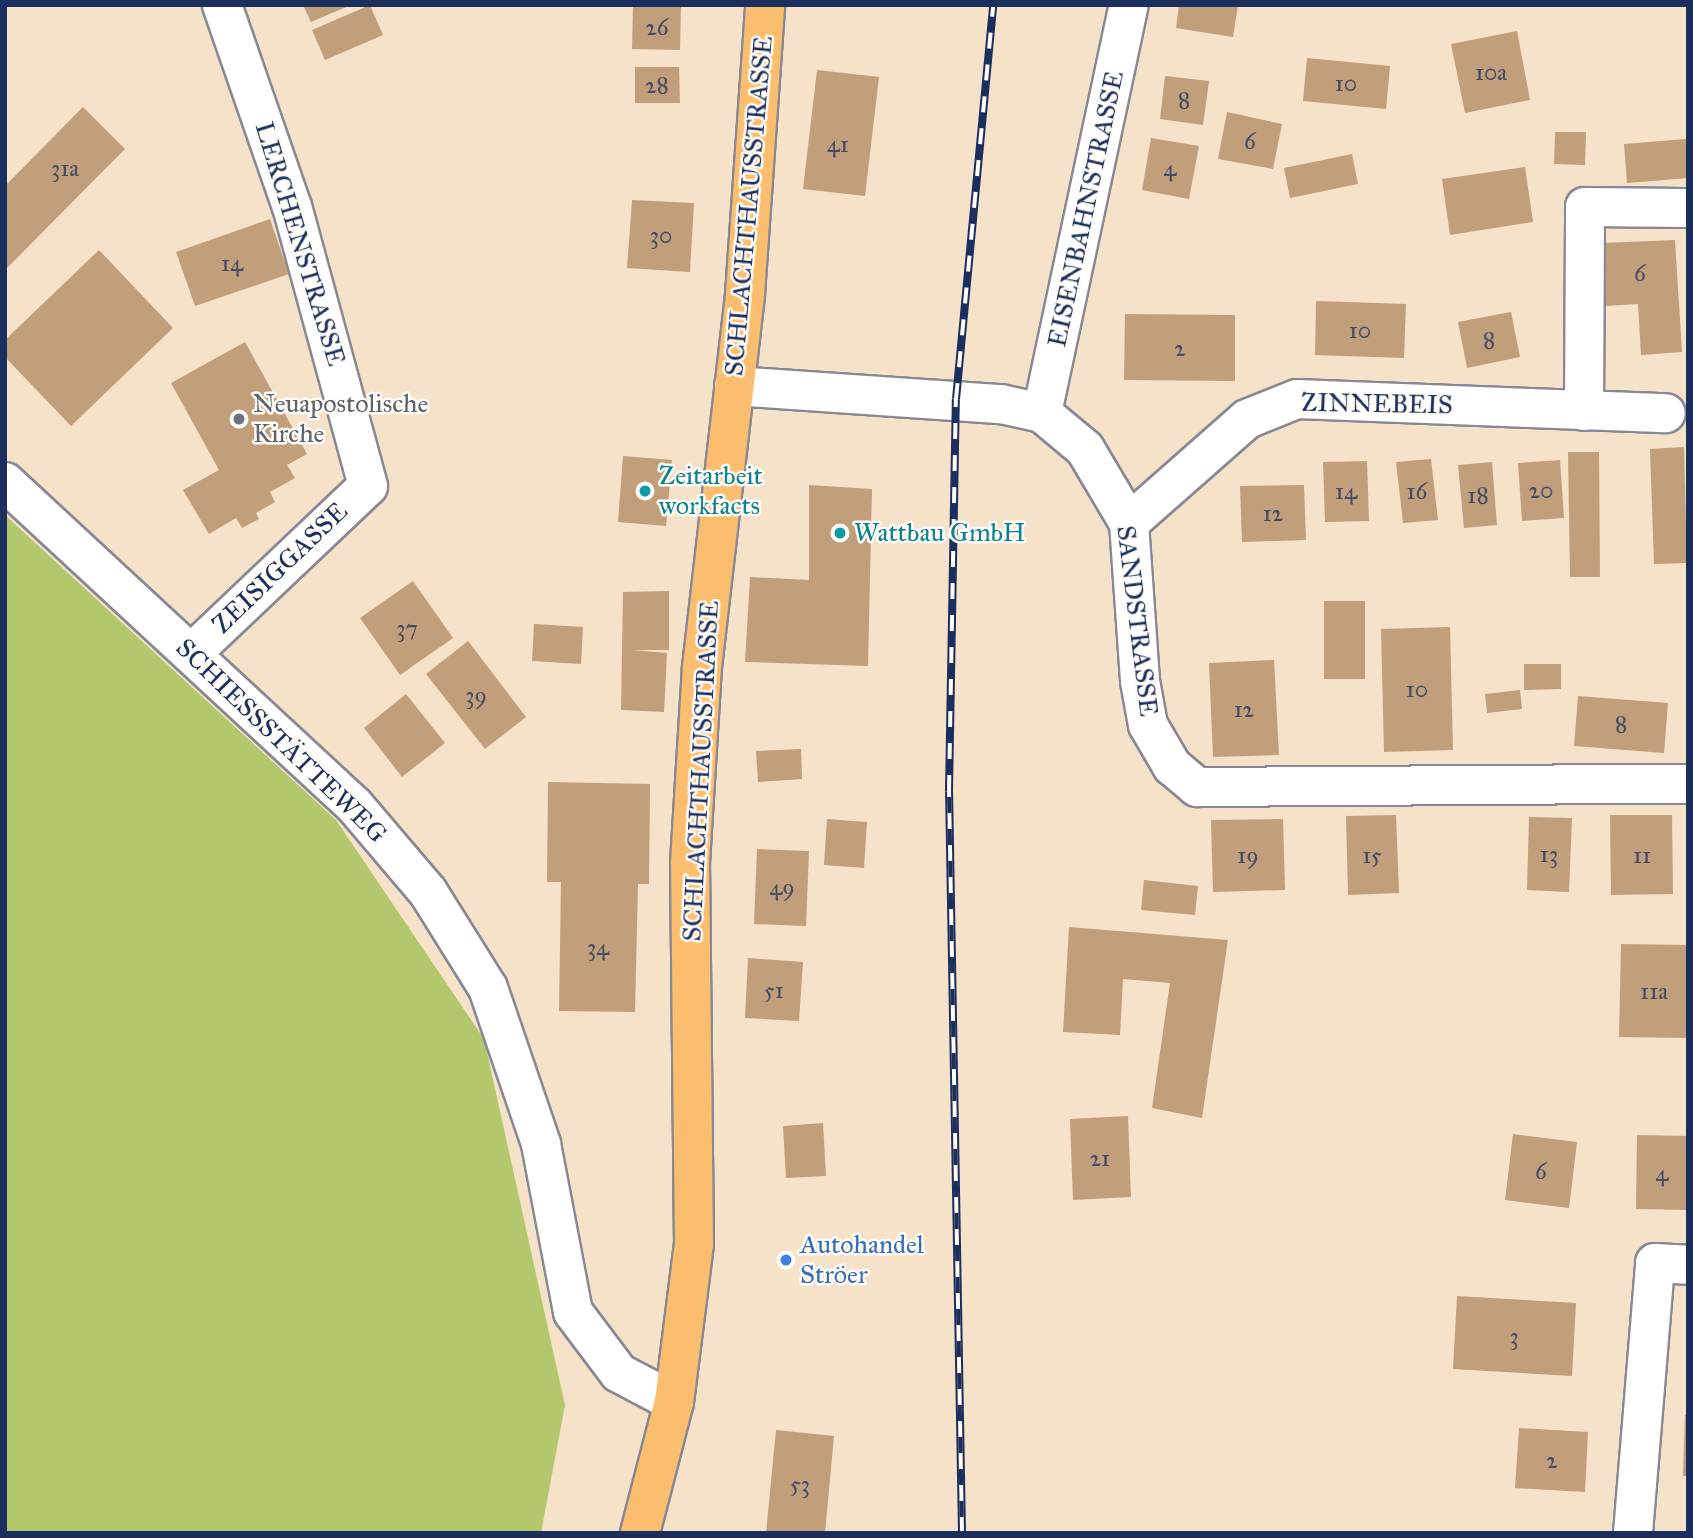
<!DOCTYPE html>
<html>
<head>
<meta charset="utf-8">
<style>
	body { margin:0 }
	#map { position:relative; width:1693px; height:1538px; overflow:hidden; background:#f6e1c9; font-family:"IM FELL Great Primer",serif }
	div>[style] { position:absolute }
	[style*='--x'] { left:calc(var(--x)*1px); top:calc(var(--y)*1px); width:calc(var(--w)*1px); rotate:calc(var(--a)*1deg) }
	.green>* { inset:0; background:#b3c86c }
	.building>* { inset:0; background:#c19f7b }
	.roads { filter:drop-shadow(2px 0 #888894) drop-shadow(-2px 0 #888894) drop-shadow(0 2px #888894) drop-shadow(0 -2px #888894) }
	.minor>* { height:38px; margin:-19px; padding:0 19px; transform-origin:19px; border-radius:19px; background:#fff }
	.major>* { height:38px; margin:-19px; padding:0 19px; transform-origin:19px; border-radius:19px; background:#fbbe6e }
	.rail>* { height:8px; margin-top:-4px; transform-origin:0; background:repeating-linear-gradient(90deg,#fdfcf7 0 16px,#1b2f5e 0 32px); box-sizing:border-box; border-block:2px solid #1b2f5e }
	.dots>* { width:19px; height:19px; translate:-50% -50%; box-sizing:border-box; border:4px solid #fdfcf7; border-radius:50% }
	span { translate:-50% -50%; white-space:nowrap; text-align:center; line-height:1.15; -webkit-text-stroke:5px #fdfcf7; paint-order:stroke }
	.number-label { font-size:23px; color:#444b65 }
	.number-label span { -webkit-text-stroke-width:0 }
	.street-label { font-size:26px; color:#1b2f5e }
	.worship-label { font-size:26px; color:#5b616d }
	.left { translate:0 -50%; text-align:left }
	.culture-label { font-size:26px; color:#0d838f }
	.shop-label { font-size:26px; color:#366cbe }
	.frame { position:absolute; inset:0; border:7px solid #1b2f5e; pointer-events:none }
</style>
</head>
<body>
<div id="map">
	<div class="green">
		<i style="clip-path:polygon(5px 515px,336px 820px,484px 1039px,565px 1405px,541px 1533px,5px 1533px)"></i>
	</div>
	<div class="building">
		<i style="clip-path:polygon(303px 5px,351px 5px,311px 22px)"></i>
		<i style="clip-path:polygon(370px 5px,383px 35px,325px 60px,312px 30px)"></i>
		<i style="clip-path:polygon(633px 5px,681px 5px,680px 50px,632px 49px)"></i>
		<i style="clip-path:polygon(1179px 5px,1238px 5px,1233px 37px,1176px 28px)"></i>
		<i style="clip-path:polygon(1517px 31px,1530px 100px,1465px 113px,1451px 44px)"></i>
		<i style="clip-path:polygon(1307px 58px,1390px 66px,1386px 109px,1303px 101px)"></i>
		<i style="clip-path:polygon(635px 67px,679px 67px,680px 103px,635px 103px)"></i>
		<i style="clip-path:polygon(817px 70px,879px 77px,865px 196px,803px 189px)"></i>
		<i style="clip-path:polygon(1165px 76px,1209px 81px,1203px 125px,1160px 119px)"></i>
		<i style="clip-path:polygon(83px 107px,125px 149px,5px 270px,5px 186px)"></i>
		<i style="clip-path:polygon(1227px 112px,1282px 124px,1273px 169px,1218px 159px)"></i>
		<i style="clip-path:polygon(1555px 132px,1586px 132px,1585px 165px,1554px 164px)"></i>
		<i style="clip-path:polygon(1151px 138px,1199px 146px,1189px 199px,1142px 190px)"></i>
		<i style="clip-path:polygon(1686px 139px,1688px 178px,1627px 183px,1624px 144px)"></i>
		<i style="clip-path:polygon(1352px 154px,1358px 184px,1290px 198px,1284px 168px)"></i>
		<i style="clip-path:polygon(1525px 167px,1533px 222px,1450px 235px,1442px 179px)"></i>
		<i style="clip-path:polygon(632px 200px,694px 203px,690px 272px,627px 268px)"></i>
		<i style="clip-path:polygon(270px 219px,289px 274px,195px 306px,176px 252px)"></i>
		<i style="clip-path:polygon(1675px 240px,1682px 352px,1641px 355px,1638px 304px,1605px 306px,1602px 243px)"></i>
		<i style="clip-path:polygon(99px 250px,173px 328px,71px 426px,5px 357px,5px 340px)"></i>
		<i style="clip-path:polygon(1316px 301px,1406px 304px,1404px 358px,1315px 355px)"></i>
		<i style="clip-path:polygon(1511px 312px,1520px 357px,1467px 368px,1458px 322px)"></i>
		<i style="clip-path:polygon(1125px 314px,1235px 315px,1235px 381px,1124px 380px)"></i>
		<i style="clip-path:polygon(245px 342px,307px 454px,287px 465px,295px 478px,270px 492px,275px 502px,256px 513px,259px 519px,242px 528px,236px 518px,209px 534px,183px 490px,219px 470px,171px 383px)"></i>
		<i style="clip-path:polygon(1684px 447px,1687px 563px,1654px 564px,1650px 449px)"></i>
		<i style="clip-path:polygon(1568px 452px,1599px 452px,1600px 577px,1570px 577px)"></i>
		<i style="clip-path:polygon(623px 456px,672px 460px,666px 526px,618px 522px)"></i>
		<i style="clip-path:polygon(1431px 459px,1438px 520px,1403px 523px,1396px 462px)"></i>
		<i style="clip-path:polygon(1560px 460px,1564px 518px,1522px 521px,1518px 463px)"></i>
		<i style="clip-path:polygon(1367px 461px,1369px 521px,1325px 522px,1323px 462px)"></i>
		<i style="clip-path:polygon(1492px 462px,1497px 525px,1464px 528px,1458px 465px)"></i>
		<i style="clip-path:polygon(809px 485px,872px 489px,868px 666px,745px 662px,750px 577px,809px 580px)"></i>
		<i style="clip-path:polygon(1304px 485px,1306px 540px,1242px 542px,1240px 486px)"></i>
		<i style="clip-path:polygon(413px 581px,453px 638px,400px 675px,360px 618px)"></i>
		<i style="clip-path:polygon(669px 591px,669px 650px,633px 650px,667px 653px,664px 712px,621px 710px,623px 592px)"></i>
		<i style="clip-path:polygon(1324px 601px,1365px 601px,1365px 679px,1324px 679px)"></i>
		<i style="clip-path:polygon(534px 624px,583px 627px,581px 664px,532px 661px)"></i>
		<i style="clip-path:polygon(1450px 627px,1453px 750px,1384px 752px,1381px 629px)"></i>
		<i style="clip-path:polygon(468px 641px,526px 717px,485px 749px,426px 674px)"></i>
		<i style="clip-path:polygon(1274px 660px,1279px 755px,1213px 757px,1209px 663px)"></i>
		<i style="clip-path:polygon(1524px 664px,1561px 664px,1561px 689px,1524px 690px)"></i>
		<i style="clip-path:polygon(1520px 690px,1522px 709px,1487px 713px,1485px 694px)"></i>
		<i style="clip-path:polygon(406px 694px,445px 743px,402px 777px,364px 728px)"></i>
		<i style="clip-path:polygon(1578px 696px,1668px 703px,1664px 753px,1574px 746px)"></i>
		<i style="clip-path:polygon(801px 749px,802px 779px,758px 782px,756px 751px)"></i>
		<i style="clip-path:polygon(548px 782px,650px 784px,649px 884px,638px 884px,635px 1012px,559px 1011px,561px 882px,547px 882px)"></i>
		<i style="clip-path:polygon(1396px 815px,1399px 893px,1348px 895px,1346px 816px)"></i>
		<i style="clip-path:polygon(1610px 815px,1672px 815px,1673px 894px,1611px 895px)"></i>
		<i style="clip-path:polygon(1529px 817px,1572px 818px,1569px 892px,1527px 890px)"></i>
		<i style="clip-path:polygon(827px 819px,867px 822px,864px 868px,824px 865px)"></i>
		<i style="clip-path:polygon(1283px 819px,1285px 890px,1213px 892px,1211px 820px)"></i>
		<i style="clip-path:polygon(757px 849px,809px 851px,806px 926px,754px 924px)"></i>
		<i style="clip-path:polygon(1144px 880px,1198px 886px,1195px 915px,1141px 910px)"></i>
		<i style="clip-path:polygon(1069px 927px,1228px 940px,1202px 1118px,1152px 1108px,1170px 983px,1123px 979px,1120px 1035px,1063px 1032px)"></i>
		<i style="clip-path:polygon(1621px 944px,1688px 945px,1688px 1038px,1619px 1037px)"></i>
		<i style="clip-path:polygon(748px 958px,803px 962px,799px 1021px,745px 1018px)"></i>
		<i style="clip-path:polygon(1128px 1116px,1131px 1197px,1073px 1200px,1070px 1119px)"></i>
		<i style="clip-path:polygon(823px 1123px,826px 1176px,786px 1178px,783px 1126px)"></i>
		<i style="clip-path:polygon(1513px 1134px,1577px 1142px,1569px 1208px,1505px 1200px)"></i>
		<i style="clip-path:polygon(1637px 1135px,1688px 1136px,1688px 1210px,1636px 1209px)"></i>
		<i style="clip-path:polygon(1457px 1296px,1576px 1303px,1572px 1376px,1453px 1369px)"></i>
		<i style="clip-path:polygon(1685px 1415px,1688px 1415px,1688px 1476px,1683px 1476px)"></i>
		<i style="clip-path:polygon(1519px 1428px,1588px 1432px,1585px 1492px,1515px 1488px)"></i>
		<i style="clip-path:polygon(776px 1430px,834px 1436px,825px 1533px,766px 1533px)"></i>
	</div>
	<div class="roads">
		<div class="minor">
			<i style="--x:734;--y:386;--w:268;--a:3.9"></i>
			<i style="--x:1001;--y:404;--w:42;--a:12.4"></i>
			<i style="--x:1042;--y:413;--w:56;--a:39.9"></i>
			<i style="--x:1085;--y:449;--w:86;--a:59.3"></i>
			<i style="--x:1129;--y:523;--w:158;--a:86"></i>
			<i style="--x:1140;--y:681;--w:45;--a:79.7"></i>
			<i style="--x:1148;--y:725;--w:48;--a:59.7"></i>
			<i style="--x:1172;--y:766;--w:33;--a:40"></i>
			<i style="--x:1197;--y:787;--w:491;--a:-0.4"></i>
			<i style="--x:1584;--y:411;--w:204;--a:-89.7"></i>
			<i style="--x:1585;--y:207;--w:103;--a:0.6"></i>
			<i style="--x:1042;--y:413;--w:417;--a:-78"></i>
			<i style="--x:5;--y:482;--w:476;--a:42.8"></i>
			<i style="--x:354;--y:805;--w:114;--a:49.6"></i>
			<i style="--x:428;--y:892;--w:113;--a:58"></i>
			<i style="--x:488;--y:988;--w:165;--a:71.2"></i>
			<i style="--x:541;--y:1144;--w:171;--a:79.2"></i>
			<i style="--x:573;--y:1312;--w:76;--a:53"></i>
			<i style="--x:619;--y:1373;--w:62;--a:27.8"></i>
			<i style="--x:1129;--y:523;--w:157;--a:-41.4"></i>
			<i style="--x:1247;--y:419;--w:54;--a:-21.8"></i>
			<i style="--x:1297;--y:399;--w:369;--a:2.2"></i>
			<i style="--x:193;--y:652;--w:241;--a:-43.5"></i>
			<i style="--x:368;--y:486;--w:289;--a:-105.2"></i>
			<i style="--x:292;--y:207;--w:214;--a:-109.1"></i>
			<i style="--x:1633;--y:1533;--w:271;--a:-85.3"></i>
			<i style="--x:1655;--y:1263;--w:33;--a:3"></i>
		</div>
		<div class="major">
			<i style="--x:640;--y:1533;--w:135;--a:-75.5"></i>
			<i style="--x:674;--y:1402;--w:159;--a:-82.8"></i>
			<i style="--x:694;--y:1244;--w:381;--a:-90.6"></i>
			<i style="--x:690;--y:863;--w:196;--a:-86.5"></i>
			<i style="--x:702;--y:667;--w:375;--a:-83.4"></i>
			<i style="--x:745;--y:294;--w:290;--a:-86"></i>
		</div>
	</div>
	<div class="rail">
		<i style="--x:962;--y:1533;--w:742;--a:-91"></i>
		<i style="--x:949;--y:791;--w:392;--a:-89"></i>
		<i style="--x:956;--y:399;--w:396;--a:-84.6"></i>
	</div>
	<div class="dots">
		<i style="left:239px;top:419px;background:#6b7280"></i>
		<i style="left:645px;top:491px;background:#0f9aa8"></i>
		<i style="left:840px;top:533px;background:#0f9aa8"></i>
		<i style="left:786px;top:1260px;background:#3f7fe0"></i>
	</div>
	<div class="number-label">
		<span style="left:657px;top:27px">26</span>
		<span style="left:1491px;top:72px">10a</span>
		<span style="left:1346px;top:83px">10</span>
		<span style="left:657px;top:85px">28</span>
		<span style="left:1184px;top:100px">8</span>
		<span style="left:1250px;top:141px">6</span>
		<span style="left:838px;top:144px">41</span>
		<span style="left:65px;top:168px">31a</span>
		<span style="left:1170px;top:168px">4</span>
		<span style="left:661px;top:235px">30</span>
		<span style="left:232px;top:263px">14</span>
		<span style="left:1640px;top:273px">6</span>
		<span style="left:1360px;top:330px">10</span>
		<span style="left:1489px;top:340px">8</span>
		<span style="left:1180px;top:348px">2</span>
		<span style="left:1541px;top:490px">20</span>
		<span style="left:1346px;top:491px">14</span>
		<span style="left:1417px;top:491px">16</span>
		<span style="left:1478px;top:495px">18</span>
		<span style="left:1273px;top:513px">12</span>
		<span style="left:407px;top:628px">37</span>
		<span style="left:1417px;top:689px">10</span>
		<span style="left:476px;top:695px">39</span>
		<span style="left:1244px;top:709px">12</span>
		<span style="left:1621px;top:724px">8</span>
		<span style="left:1549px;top:854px">13</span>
		<span style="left:1248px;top:855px">19</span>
		<span style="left:1372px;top:855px">15</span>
		<span style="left:1642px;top:855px">11</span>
		<span style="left:782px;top:887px">49</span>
		<span style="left:598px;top:947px">34</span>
		<span style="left:774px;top:990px">51</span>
		<span style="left:1654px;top:991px">11a</span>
		<span style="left:1100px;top:1158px">21</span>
		<span style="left:1541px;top:1171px">6</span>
		<span style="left:1662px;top:1173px">4</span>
		<span style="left:1514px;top:1336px">3</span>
		<span style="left:1552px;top:1460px">2</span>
		<span style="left:800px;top:1484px">53</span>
	</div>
	<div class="street-label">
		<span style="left:749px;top:206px;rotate:-85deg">SCHLACHTHAUSSTRASSE</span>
		<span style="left:1086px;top:209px;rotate:-78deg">EISENBAHNSTRASSE</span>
		<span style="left:300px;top:244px;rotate:73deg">LERCHENSTRASSE</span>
		<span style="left:1377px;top:404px;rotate:1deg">ZINNEBEIS</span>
		<span style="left:280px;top:568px;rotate:-44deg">ZEISIGGASSE</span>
		<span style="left:1137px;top:621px;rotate:83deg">SANDSTRASSE</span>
		<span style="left:281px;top:741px;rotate:44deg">SCHIESSSTÄTTEWEG</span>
		<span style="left:701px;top:771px;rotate:-87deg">SCHLACHTHAUSSTRASSE</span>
	</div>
	<div class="worship-label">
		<span class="left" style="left:253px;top:419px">Neuapostolische<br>Kirche</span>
	</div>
	<div class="culture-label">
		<span class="left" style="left:659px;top:491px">Zeitarbeit<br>workfacts</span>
		<span class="left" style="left:854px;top:533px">Wattbau GmbH</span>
	</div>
	<div class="shop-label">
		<span class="left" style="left:800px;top:1260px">Autohandel<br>Ströer</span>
	</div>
	<div class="frame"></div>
</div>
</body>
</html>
